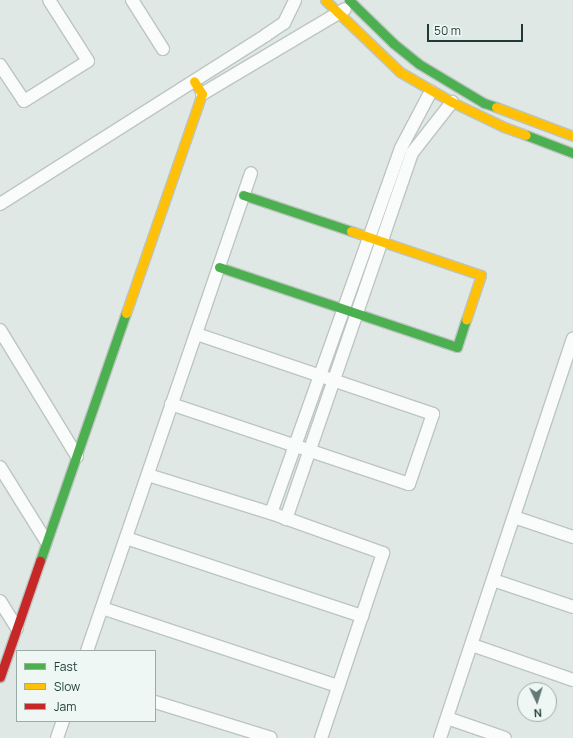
<!DOCTYPE html>
<html>
<head>
<meta charset="utf-8">
<style>
	body { margin:0 }
	#map { position:relative; width:573px; height:738px; overflow:hidden; background:#e0e8e5; font-family:Manrope,sans-serif }
	div>[style] { position:absolute }
	[style*='--x'] { left:calc(var(--x)*1px); top:calc(var(--y)*1px); width:calc(var(--w)*1px); rotate:calc(var(--a)*1deg) }
	.roads { filter:drop-shadow(1px 0 #bdc5c2) drop-shadow(-1px 0 #bdc5c2) drop-shadow(0 1px #bdc5c2) drop-shadow(0 -1px #bdc5c2) }
	.street>* { height:12px; margin:-6px; padding:0 6px; transform-origin:6px; border-radius:6px; background:#fafcfb }
	.fast>* { height:9px; margin:-4.5px; padding:0 4.5px; transform-origin:4.5px; border-radius:4.5px; background:#4caf50 }
	.slow>* { height:9px; margin:-4.5px; padding:0 4.5px; transform-origin:4.5px; border-radius:4.5px; background:#ffc107 }
	.jam>* { height:9px; margin:-4.5px; padding:0 4.5px; transform-origin:4.5px; border-radius:4.5px; background:#c62828 }
	span { translate:-50% -50%; white-space:nowrap; text-align:center; line-height:1.15; -webkit-text-stroke:3.5px #eef7f3; paint-order:stroke }
	.legend { position:absolute; left:16px; top:650px; width:140px; height:72px; box-sizing:border-box; background:#eef7f3; border:1px solid #9baca8; margin:0; padding:5px 7px; list-style:none; font-size:12px; color:#1e3b37 }
	.legend li { display:flex; align-items:center; gap:8px; height:20px }
	.legend b { width:20px; border:1px solid #9baca8 }
	.north { position:absolute; left:517px; top:682px; width:40px; height:40px; box-sizing:border-box; background:#eef7f3; border:1px solid #9baca8; border-radius:50%; rotate:176deg; font-size:11px; font-weight:700; line-height:16px; text-align:center; color:#1e3b37 }
	.north::after { content:''; display:block; margin:auto; width:14px; height:18px; background:#627874; clip-path:polygon(50% 0,100% 100%,50% 72%,0 100%) }
	.scale { position:absolute; left:427px; top:24px; width:96px; height:18px; box-sizing:border-box; border:2px solid #1e3b37; border-top:0; padding-left:5px; font-size:12px; line-height:14px; white-space:nowrap; color:#1e3b37; -webkit-text-stroke:3px #eef7f3; paint-order:stroke }
</style>
</head>
<body>
<div id="map">
	<div class="roads">
		<div class="street">
			<i style="--x:132;--y:0;--w:58;--a:57.7"></i>
			<i style="--x:0;--y:65;--w:43;--a:56.3"></i>
			<i style="--x:24;--y:101;--w:75;--a:-32"></i>
			<i style="--x:88;--y:61;--w:72;--a:-122.6"></i>
			<i style="--x:202;--y:94;--w:166;--a:-30.7"></i>
			<i style="--x:0;--y:204;--w:315;--a:-32.4"></i>
			<i style="--x:266;--y:35;--w:22;--a:-34"></i>
			<i style="--x:284;--y:23;--w:25;--a:-64"></i>
			<i style="--x:0;--y:330;--w:148;--a:58.6"></i>
			<i style="--x:171;--y:404;--w:251;--a:18.6"></i>
			<i style="--x:409;--y:484;--w:74;--a:-71.1"></i>
			<i style="--x:433;--y:414;--w:250;--a:-161.3"></i>
			<i style="--x:0;--y:467;--w:87;--a:58.1"></i>
			<i style="--x:148;--y:475;--w:129;--a:17.2"></i>
			<i style="--x:271;--y:513;--w:119;--a:19.7"></i>
			<i style="--x:383;--y:553;--w:195;--a:108.5"></i>
			<i style="--x:271;--y:513;--w:387;--a:-70.4"></i>
			<i style="--x:401;--y:148;--w:64;--a:-62.2"></i>
			<i style="--x:514;--y:517;--w:62;--a:18.7"></i>
			<i style="--x:286;--y:519;--w:387;--a:-71"></i>
			<i style="--x:412;--y:153;--w:65;--a:-51.9"></i>
			<i style="--x:126;--y:538;--w:249;--a:18.3"></i>
			<i style="--x:493;--y:580;--w:84;--a:18.6"></i>
			<i style="--x:0;--y:601;--w:32;--a:58"></i>
			<i style="--x:102;--y:608;--w:249;--a:18.3"></i>
			<i style="--x:472;--y:645;--w:107;--a:19.1"></i>
			<i style="--x:87;--y:651;--w:505;--a:-71.06"></i>
			<i style="--x:155;--y:702;--w:121;--a:17.2"></i>
			<i style="--x:447;--y:718;--w:61;--a:19"></i>
			<i style="--x:57;--y:738;--w:18;--a:-71"></i>
			<i style="--x:440;--y:738;--w:421;--a:-71.6"></i>
		</div>
		<div class="fast">
			<i style="--x:349;--y:0;--w:62;--a:44.3"></i>
			<i style="--x:393;--y:43;--w:33;--a:39"></i>
			<i style="--x:419;--y:64;--w:76;--a:31"></i>
			<i style="--x:484;--y:103;--w:13;--a:18"></i>
			<i style="--x:526;--y:135;--w:50;--a:21"></i>
			<i style="--x:243;--y:195;--w:114;--a:18.4"></i>
			<i style="--x:219;--y:267;--w:251;--a:18.6"></i>
			<i style="--x:457;--y:347;--w:28;--a:-72"></i>
			<i style="--x:40;--y:561;--w:262;--a:-70.9"></i>
		</div>
		<div class="slow">
			<i style="--x:325;--y:0;--w:104;--a:43.8"></i>
			<i style="--x:400;--y:72;--w:60;--a:30"></i>
			<i style="--x:452;--y:102;--w:58;--a:25.7"></i>
			<i style="--x:504;--y:127;--w:23;--a:20"></i>
			<i style="--x:496;--y:107;--w:82;--a:20.6"></i>
			<i style="--x:351;--y:231;--w:137;--a:18.7"></i>
			<i style="--x:481;--y:275;--w:47;--a:108.4"></i>
			<i style="--x:126;--y:313;--w:232;--a:-70.9"></i>
			<i style="--x:202;--y:94;--w:15;--a:-122"></i>
		</div>
		<div class="jam">
			<i style="--x:0;--y:677;--w:123;--a:-71"></i>
		</div>
	</div>
	<ul class="legend">
	<li><b style="height:5px;background:#4caf50"></b>Fast</li>
	<li><b style="height:5px;background:#ffc107"></b>Slow</li>
	<li><b style="height:5px;background:#c62828"></b>Jam</li>
	</ul>
	<div class="north">N</div>
	<div class="scale">50 m</div>
</div>
</body>
</html>
